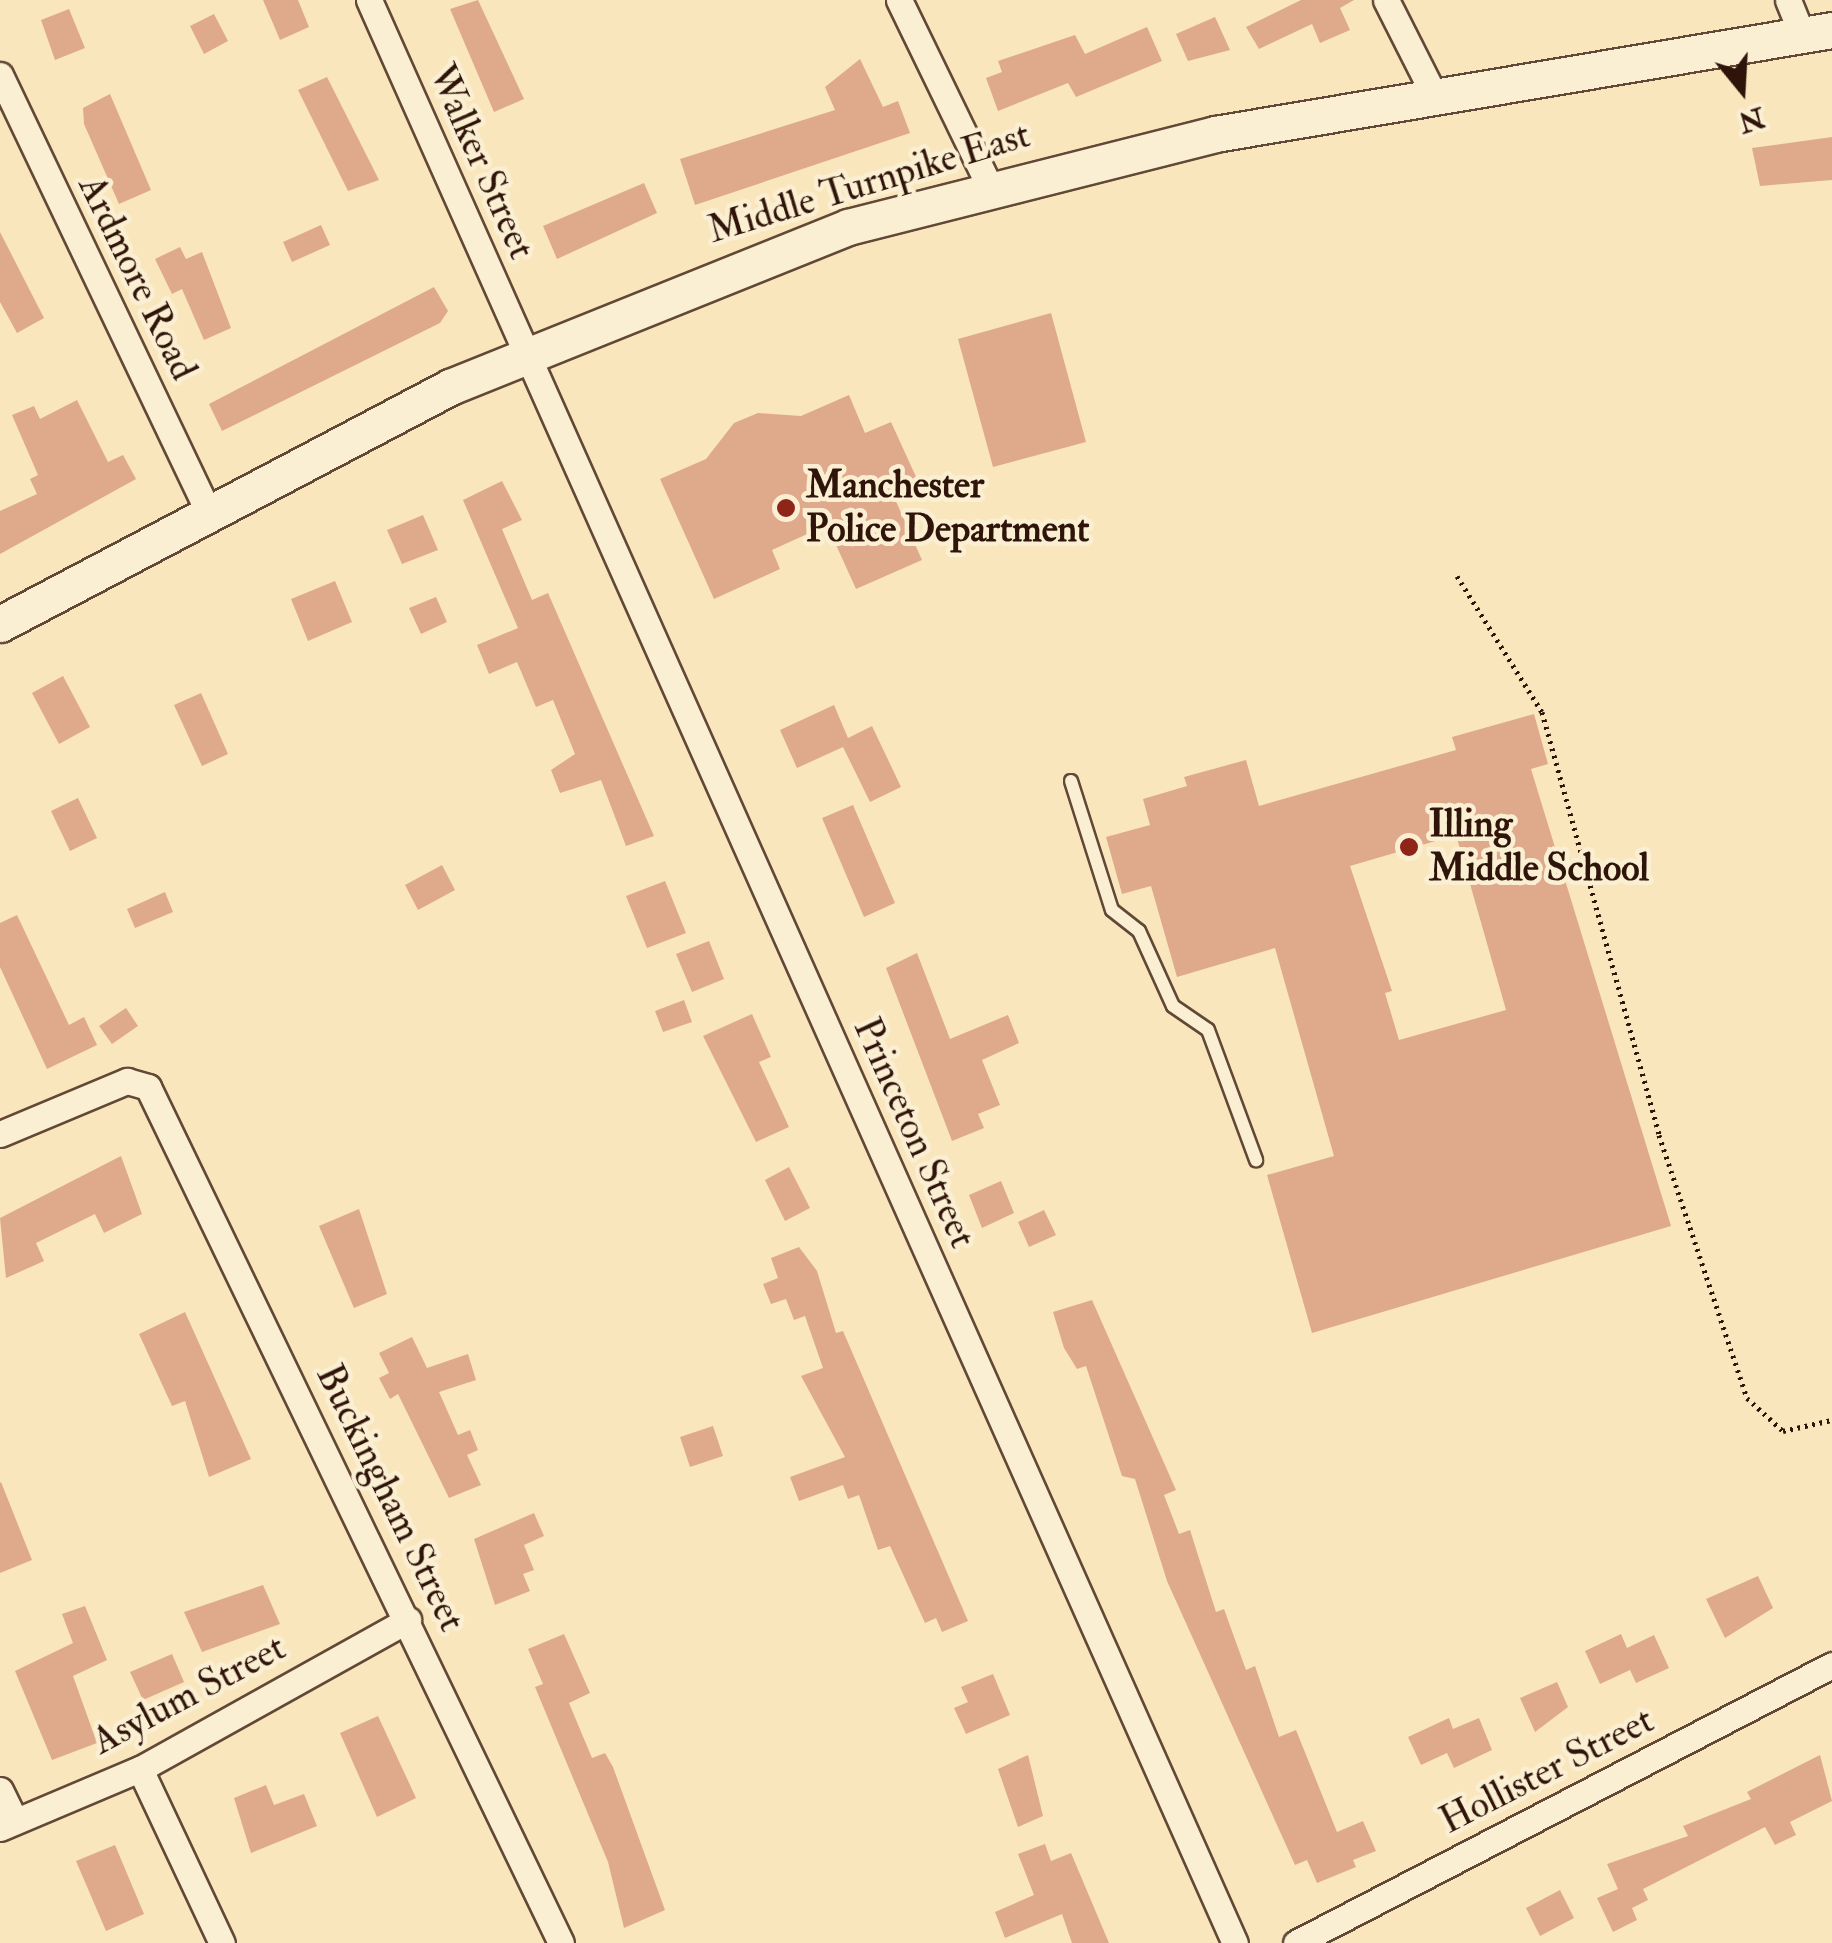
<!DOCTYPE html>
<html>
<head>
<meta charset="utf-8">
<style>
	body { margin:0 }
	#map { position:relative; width:1832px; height:1943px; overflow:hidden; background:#f9e6bc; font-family:"IM FELL Double Pica",serif }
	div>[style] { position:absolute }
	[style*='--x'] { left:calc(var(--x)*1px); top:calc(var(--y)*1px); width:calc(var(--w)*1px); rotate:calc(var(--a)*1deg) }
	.building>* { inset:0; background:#dfaa8c }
	.path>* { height:5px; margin-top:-2.5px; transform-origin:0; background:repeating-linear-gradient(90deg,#2f1409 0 2.5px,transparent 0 7.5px) }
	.roads { filter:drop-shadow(2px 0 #624836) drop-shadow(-2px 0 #624836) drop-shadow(0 2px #624836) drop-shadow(0 -2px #624836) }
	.lane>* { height:12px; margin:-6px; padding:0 6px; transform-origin:6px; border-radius:6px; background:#fbefd3 }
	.street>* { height:25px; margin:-12.5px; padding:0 12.5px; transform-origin:12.5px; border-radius:12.5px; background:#fbefd3 }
	.secondary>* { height:35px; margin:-17.5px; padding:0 17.5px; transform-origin:17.5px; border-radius:17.5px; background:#fbefd3 }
	.dots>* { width:28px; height:28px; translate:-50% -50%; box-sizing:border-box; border:5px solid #fbefd3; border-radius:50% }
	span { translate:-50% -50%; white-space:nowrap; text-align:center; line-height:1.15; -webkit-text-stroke:9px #fbefd3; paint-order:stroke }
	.street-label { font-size:38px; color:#2f1409 }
	.poi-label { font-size:38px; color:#2f1409; font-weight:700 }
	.left { translate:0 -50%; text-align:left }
	.north { position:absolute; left:1692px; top:40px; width:100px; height:100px; -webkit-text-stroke:8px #fbefd3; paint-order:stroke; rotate:162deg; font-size:28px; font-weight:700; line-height:40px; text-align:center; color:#2f1409 }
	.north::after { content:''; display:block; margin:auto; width:35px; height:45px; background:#2f1409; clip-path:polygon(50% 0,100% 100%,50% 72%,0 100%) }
</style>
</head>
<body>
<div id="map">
	<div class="building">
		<i style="clip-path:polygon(263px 0,298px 0,309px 27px,280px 40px)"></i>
		<i style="clip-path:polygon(478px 0,524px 99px,494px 112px,450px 9px)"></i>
		<i style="clip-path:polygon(1301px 0,1354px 0,1340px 8px,1350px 30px,1320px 43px,1312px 24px,1259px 49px,1246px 27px)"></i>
		<i style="clip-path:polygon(69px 9px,85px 48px,55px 60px,41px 20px)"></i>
		<i style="clip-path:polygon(214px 14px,228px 41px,204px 54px,190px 26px)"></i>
		<i style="clip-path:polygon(1215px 17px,1230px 50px,1188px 61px,1176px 34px)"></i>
		<i style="clip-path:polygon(1147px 27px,1162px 61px,1076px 97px,1068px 83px,998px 111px,986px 78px,1002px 72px,998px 61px,1075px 35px,1085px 54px)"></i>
		<i style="clip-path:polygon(860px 59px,883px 107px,898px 101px,910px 133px,695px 205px,680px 159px,835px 110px,825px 87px)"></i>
		<i style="clip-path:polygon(327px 77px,379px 180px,348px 191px,298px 90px)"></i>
		<i style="clip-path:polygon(110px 94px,151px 190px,119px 204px,84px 124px,83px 108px)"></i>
		<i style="clip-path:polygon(1832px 137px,1832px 180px,1760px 186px,1752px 148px)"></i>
		<i style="clip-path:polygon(644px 183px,657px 213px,557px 259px,543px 226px)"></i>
		<i style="clip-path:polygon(321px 225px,330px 245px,292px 262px,283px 242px)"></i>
		<i style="clip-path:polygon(0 232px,44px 318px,17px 333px,0 302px)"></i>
		<i style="clip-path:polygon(180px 247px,186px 259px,202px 252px,231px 328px,204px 340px,182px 289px,172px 294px,155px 259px)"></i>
		<i style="clip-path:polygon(434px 287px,448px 311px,440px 323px,222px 431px,209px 404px)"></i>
		<i style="clip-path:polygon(1051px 313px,1086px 442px,993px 467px,958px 339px)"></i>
		<i style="clip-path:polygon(849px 395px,865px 433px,891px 422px,917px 479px,891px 490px,922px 560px,856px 589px,827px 525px,772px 550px,780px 569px,714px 599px,660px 479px,706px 459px,734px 423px,758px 413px,801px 416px)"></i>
		<i style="clip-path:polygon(77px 400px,108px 462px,123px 455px,136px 479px,0 554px,0 511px,37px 494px,30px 479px,38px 475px,12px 415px,34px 406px,40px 419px)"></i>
		<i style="clip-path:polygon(502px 481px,522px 520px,502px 529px,532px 600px,548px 593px,654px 836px,626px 846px,601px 780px,560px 793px,551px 770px,575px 754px,553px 700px,536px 707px,517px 662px,489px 674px,477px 645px,518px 628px,463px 500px)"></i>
		<i style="clip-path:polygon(423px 515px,438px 550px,402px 564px,387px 530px)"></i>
		<i style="clip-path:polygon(335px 581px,352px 622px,308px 641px,291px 599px)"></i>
		<i style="clip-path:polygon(436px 597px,447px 622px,421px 634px,409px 608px)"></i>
		<i style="clip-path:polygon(63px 676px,90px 727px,59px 744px,32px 693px)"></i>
		<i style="clip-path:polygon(201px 693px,228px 754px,202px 766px,174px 705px)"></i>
		<i style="clip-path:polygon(834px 705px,848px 738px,872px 726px,901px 787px,870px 802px,843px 747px,797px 768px,780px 730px)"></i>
		<i style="clip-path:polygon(evenodd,1534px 714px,1548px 764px,1531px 769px,1671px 1226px,1312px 1333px,1267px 1175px,1334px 1156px,1275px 948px,1177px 977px,1151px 886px,1122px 894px,1106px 837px,1150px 825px,1143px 799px,1187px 786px,1184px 777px,1246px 760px,1259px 806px,1456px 750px,1452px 737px,1534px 714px,1456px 835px,1506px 1010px,1399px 1040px,1385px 993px,1392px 991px,1350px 866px,1456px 835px)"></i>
		<i style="clip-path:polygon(78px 798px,97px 838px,70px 851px,51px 811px)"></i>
		<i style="clip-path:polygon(853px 805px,895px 903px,864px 917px,822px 818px)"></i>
		<i style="clip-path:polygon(442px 865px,455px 890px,418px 910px,405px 885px)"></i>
		<i style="clip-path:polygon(665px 881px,686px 933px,647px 948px,626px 896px)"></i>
		<i style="clip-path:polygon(165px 892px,173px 912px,135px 928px,127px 909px)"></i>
		<i style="clip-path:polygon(17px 915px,69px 1025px,84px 1017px,97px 1045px,47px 1069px,0 967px,0 923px)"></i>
		<i style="clip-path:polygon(709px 941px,724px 979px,692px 992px,676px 954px)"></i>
		<i style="clip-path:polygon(917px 953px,950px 1039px,1008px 1015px,1019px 1043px,982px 1060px,1000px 1105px,978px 1114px,984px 1128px,952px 1141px,886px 968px)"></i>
		<i style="clip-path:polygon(684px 1000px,692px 1022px,663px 1032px,655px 1011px)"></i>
		<i style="clip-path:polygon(126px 1008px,138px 1026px,112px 1044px,99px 1026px)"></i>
		<i style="clip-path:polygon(752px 1014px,771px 1057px,759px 1062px,789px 1127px,756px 1142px,703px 1036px)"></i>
		<i style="clip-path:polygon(121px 1156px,142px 1214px,104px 1233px,95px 1214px,36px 1243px,44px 1261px,6px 1278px,0 1218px)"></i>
		<i style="clip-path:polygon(789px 1167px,810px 1208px,785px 1221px,765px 1180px)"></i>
		<i style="clip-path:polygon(1001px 1181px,1014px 1213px,982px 1228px,969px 1195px)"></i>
		<i style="clip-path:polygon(359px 1209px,387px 1294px,354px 1308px,319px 1226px)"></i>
		<i style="clip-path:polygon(1044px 1210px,1056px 1235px,1029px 1247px,1018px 1222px)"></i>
		<i style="clip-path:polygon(799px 1247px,817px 1271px,836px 1333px,843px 1331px,968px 1621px,942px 1632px,936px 1618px,925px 1623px,890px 1546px,878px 1550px,859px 1495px,848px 1499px,843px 1485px,799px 1501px,790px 1477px,845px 1457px,801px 1376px,823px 1368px,805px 1316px,794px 1320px,786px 1299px,771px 1304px,763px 1284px,778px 1278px,771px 1258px)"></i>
		<i style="clip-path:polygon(1092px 1300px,1176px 1490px,1164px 1495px,1179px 1534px,1190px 1530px,1216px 1612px,1224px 1609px,1246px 1670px,1255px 1666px,1279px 1737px,1296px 1730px,1337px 1832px,1363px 1821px,1376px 1851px,1353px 1860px,1356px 1867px,1317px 1883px,1307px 1860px,1295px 1865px,1167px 1581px,1135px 1479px,1122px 1476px,1086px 1366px,1077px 1369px,1064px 1348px,1053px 1312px)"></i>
		<i style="clip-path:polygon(185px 1312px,251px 1459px,209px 1477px,185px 1401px,172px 1406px,139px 1334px)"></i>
		<i style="clip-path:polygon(412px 1337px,427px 1368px,468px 1354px,476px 1380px,439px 1392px,458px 1435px,470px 1430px,478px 1450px,467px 1455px,481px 1485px,449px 1498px,398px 1394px,390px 1399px,379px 1378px,389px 1373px,379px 1353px)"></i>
		<i style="clip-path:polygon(713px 1426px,723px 1456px,690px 1467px,680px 1437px)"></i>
		<i style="clip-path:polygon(1px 1482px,32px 1560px,0 1573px,0 1483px)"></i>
		<i style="clip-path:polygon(534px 1513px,544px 1536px,524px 1545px,534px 1570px,523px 1574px,530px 1591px,495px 1605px,474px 1539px)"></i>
		<i style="clip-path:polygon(1758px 1576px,1773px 1608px,1725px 1638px,1706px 1599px)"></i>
		<i style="clip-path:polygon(263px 1585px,280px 1624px,202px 1652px,184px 1612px)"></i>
		<i style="clip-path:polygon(85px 1606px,107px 1660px,73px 1676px,97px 1743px,52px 1760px,15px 1671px,73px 1643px,62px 1614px)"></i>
		<i style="clip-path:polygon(564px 1634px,590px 1693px,569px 1703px,592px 1758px,605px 1753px,613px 1767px,665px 1910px,624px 1928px,608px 1862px,535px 1687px,543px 1684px,528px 1649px)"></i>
		<i style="clip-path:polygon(1621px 1634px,1627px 1648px,1654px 1635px,1669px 1668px,1636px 1683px,1630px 1670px,1600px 1684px,1585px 1651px)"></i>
		<i style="clip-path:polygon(172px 1654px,184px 1682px,143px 1700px,130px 1672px)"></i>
		<i style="clip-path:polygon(993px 1674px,1010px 1715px,966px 1734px,954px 1708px,968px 1702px,961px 1687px)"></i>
		<i style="clip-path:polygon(1557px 1682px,1568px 1707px,1535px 1732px,1520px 1698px)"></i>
		<i style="clip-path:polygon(378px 1716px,416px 1798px,377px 1817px,340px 1733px)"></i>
		<i style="clip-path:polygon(1449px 1718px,1453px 1729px,1479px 1718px,1492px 1750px,1454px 1768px,1447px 1753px,1421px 1765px,1408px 1737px)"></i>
		<i style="clip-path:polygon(1028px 1755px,1043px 1816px,1018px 1827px,998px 1769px)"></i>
		<i style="clip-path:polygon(1820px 1755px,1832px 1801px,1790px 1822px,1796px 1835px,1775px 1845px,1765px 1827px,1643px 1889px,1648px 1900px,1632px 1908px,1637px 1920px,1613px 1932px,1597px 1898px,1618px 1889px,1607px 1864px,1688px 1836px,1683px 1826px,1751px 1799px,1747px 1792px)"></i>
		<i style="clip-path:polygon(266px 1785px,274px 1805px,304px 1794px,317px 1826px,251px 1853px,234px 1798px)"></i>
		<i style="clip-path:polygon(1045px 1844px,1051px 1861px,1071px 1853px,1109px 1943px,1072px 1943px,1062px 1914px,1005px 1938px,995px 1912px,1034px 1895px,1018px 1854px)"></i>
		<i style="clip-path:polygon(115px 1845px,144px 1914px,106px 1931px,76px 1861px)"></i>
		<i style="clip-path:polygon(1560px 1890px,1574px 1918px,1540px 1936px,1526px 1908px)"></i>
	</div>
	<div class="path">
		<i style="--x:1457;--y:576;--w:160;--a:58"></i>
		<i style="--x:1542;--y:712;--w:439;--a:74.5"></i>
		<i style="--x:1659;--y:1135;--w:277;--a:71.5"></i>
		<i style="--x:1747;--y:1398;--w:49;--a:42.5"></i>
		<i style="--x:1783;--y:1431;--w:50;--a:-12.7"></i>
	</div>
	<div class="roads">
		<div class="lane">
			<i style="--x:1071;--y:781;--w:135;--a:72.4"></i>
			<i style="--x:1112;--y:910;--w:34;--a:38"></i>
			<i style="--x:1139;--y:931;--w:82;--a:65.6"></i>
			<i style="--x:1173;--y:1006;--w:42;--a:34.4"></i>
			<i style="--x:1208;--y:1030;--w:139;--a:69.7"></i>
		</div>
		<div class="street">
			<i style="--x:369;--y:0;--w:2127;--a:65.98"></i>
			<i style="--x:899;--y:0;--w:206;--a:64.1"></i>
			<i style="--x:1386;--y:0;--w:104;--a:63.2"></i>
			<i style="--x:1788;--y:0;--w:37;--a:68"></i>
			<i style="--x:0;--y:75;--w:485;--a:64.5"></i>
			<i style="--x:0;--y:1134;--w:138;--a:-22.7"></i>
			<i style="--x:127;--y:1081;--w:22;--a:16"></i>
			<i style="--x:148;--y:1087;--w:950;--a:64.24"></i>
			<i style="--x:140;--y:1769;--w:192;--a:64.8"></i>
			<i style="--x:0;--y:1790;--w:34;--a:64"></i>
			<i style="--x:0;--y:1828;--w:152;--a:-22.9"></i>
			<i style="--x:140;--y:1769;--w:307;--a:-29.1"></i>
			<i style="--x:1296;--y:1943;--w:604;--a:-27.41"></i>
		</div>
		<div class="secondary">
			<i style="--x:0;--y:624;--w:509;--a:-27.77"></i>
			<i style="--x:450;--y:387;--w:429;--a:-21.9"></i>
			<i style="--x:848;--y:227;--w:379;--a:-14.2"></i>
			<i style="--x:1215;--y:134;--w:626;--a:-9.57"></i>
		</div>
	</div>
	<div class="dots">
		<i style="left:786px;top:508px;background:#8f2418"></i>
		<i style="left:1409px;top:847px;background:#8f2418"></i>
	</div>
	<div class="street-label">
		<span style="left:481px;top:162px;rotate:66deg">Walker Street</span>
		<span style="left:869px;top:183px;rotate:-17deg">Middle Turnpike East</span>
		<span style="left:137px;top:278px;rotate:64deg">Ardmore Road</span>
		<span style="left:914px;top:1133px;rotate:66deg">Princeton Street</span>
		<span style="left:390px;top:1498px;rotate:64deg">Buckingham Street</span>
		<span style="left:189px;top:1695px;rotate:-28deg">Asylum Street</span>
		<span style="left:1547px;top:1771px;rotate:-27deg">Hollister Street</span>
	</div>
	<div class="poi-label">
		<span class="left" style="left:806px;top:508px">Manchester<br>Police Department</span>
		<span class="left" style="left:1429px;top:847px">Illing<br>Middle School</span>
	</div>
	<div class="north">N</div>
</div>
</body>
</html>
